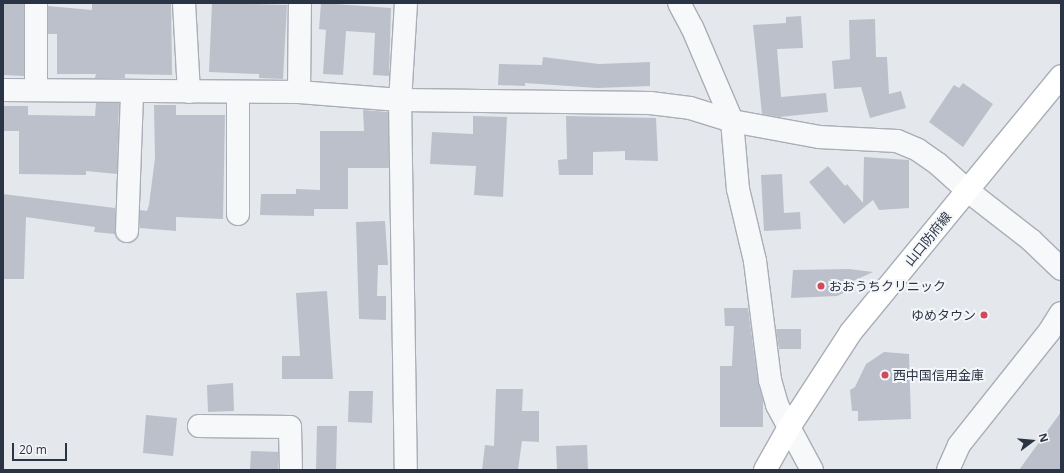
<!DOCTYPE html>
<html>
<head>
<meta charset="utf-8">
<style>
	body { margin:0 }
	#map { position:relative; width:1064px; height:473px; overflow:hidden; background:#e4e7ec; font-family:"Open Sans","Noto Sans JP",sans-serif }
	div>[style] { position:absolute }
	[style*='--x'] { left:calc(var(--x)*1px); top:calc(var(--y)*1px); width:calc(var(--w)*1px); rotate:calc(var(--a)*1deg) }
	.building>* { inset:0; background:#bbc0ca }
	.roads { filter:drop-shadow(1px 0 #a9aeb7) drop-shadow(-1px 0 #a9aeb7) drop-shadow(0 1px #a9aeb7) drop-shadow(0 -1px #a9aeb7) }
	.minor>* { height:22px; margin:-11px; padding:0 11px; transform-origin:11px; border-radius:11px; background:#f7f8fa }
	.major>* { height:22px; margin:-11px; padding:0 11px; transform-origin:11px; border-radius:11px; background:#fff }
	.dots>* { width:11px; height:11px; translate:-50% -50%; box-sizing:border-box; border:2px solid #f4f6f9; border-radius:50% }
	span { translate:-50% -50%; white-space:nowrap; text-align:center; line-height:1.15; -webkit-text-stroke:4px #f4f6f9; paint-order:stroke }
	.street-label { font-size:13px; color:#2b3445 }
	.poi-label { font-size:13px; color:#2b3445 }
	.left { translate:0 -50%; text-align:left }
	.right { translate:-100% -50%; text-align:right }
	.frame { position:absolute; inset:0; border:4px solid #2b3445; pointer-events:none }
	.north { position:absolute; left:1012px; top:421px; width:40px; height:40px; -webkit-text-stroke:3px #f4f6f9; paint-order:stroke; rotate:74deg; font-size:11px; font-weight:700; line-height:16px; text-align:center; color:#2b3445 }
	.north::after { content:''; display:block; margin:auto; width:14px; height:18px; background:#2b3445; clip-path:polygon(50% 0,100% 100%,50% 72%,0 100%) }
	.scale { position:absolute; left:12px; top:443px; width:55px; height:18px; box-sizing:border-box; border:2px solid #2b3445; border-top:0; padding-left:5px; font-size:12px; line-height:14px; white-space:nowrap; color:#2b3445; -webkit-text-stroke:3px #f4f6f9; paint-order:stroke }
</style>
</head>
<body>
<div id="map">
	<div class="building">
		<i style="clip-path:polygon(3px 3px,24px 3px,24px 76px,3px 75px)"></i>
		<i style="clip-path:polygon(92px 3px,171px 3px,172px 75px,125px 74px,125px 78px,95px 78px,96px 74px,57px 74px,57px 34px,48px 34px,48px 6px,92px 10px)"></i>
		<i style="clip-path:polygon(212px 3px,287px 5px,283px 79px,259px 78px,259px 74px,209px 72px)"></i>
		<i style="clip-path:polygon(321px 3px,391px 8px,389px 76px,373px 75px,375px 33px,346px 31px,343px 75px,323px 74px,326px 30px,319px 29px)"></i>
		<i style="clip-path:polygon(801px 16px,803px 48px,777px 49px,781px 97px,826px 93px,828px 112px,779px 117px,762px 114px,753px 25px,786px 23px,786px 17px)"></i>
		<i style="clip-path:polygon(875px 19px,876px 57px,887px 57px,889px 94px,901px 91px,906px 108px,870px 118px,861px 87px,834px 89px,832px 61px,850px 59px,849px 20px)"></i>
		<i style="clip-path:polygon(543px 57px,599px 64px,650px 62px,650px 86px,597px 88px,525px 83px,525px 86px,498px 85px,499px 64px,542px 65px)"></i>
		<i style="clip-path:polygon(963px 83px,993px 104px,963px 147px,929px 122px,954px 85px,959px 88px)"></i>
		<i style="clip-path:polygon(96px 103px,119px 103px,117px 174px,86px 171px,86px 175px,19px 174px,19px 131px,3px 131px,3px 106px,28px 106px,28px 115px,95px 116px)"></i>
		<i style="clip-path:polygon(154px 105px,176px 105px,176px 115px,225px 115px,223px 219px,176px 217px,176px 231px,140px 228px,140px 210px,147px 211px,149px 205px,155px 158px)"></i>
		<i style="clip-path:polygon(363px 110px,388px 112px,389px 168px,348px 168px,348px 209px,314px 209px,314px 216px,260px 215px,261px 194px,296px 194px,296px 189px,320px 190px,320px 131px,364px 131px)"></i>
		<i style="clip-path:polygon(473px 116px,507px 117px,503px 197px,474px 195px,476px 166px,430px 164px,432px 132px,473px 134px)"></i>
		<i style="clip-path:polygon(566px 116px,656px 118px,658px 161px,625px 160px,625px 151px,593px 152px,593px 175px,559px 175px,558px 160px,567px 159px)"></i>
		<i style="clip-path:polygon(864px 157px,909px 160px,909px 208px,879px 210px,873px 200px,844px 224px,809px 182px,828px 166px,845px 186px,847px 184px,863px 203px)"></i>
		<i style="clip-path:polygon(782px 174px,784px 213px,800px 212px,801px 229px,764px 231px,761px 175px)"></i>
		<i style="clip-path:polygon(3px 194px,115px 208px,115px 234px,94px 232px,95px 227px,26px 217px,24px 279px,3px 279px)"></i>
		<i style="clip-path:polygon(385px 221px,388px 265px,378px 265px,377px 296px,386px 296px,386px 320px,359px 319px,356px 222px)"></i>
		<i style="clip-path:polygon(849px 269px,873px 272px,851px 282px,850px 290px,837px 296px,791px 298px,793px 270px)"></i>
		<i style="clip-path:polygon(327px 291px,333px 379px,282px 379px,282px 356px,300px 356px,296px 293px)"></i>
		<i style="clip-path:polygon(724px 308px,748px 308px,758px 382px,763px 400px,763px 427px,720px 427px,720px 366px,732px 366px,734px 326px,725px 326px)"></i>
		<i style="clip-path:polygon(776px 329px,801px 329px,801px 349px,779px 349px)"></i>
		<i style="clip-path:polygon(884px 352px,909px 354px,911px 419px,858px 421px,858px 411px,852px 411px,850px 390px,855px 387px,866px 364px)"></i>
		<i style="clip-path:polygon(233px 383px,234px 411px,208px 412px,207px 385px)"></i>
		<i style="clip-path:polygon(496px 389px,523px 389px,522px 411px,539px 411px,539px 442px,522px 441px,518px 470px,482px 470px,485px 445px,494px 446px)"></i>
		<i style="clip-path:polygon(349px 391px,373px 391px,372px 423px,348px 422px)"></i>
		<i style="clip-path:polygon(1061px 412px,1061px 470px,1019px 470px)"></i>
		<i style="clip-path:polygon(146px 415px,177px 418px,173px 456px,143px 453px)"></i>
		<i style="clip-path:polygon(317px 426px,337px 426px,336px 470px,316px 470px)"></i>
		<i style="clip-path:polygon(587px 445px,588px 470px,557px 470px,556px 446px)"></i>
		<i style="clip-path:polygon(251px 451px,278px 452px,278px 470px,250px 470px)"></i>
	</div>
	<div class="roads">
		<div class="minor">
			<i style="--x:36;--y:3;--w:86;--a:90"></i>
			<i style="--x:184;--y:3;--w:89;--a:86.8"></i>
			<i style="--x:406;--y:3;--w:97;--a:93.5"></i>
			<i style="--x:400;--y:100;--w:370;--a:89.1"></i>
			<i style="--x:679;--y:3;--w:27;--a:62"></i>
			<i style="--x:692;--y:27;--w:102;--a:66.9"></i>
			<i style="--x:732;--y:121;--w:68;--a:85"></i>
			<i style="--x:738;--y:189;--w:74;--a:76.7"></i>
			<i style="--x:755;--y:261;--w:120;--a:82.8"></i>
			<i style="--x:770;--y:380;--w:26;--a:74"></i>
			<i style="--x:777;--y:405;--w:74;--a:61.7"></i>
			<i style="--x:3;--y:90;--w:296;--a:0.4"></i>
			<i style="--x:299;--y:92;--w:101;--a:4.5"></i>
			<i style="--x:400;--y:100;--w:250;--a:0.7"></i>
			<i style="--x:650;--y:103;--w:40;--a:7.1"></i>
			<i style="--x:690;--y:108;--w:44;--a:17.2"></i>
			<i style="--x:732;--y:121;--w:88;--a:10.4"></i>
			<i style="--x:819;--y:137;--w:78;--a:2.9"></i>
			<i style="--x:897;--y:141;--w:23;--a:23"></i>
			<i style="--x:918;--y:150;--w:24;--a:35"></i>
			<i style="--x:938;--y:164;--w:40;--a:42"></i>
			<i style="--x:968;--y:191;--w:80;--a:37.9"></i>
			<i style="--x:1031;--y:240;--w:42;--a:44"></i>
			<i style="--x:299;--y:92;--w:89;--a:-89.4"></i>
			<i style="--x:238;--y:214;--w:121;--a:-90"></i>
			<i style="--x:127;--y:231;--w:138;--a:-87.9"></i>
			<i style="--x:199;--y:426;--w:91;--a:0.6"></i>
			<i style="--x:290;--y:427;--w:43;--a:88.7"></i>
			<i style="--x:948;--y:470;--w:27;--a:-66"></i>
			<i style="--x:959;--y:445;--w:144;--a:-51.5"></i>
			<i style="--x:1049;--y:332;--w:22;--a:-58"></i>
		</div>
		<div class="major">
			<i style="--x:765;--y:470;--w:47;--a:-60.7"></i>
			<i style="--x:788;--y:429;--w:116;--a:-57"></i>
			<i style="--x:851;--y:332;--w:331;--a:-50.6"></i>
		</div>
	</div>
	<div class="dots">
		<i style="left:821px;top:286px;background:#d1495b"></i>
		<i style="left:984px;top:315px;background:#d1495b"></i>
		<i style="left:885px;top:375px;background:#d1495b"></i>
	</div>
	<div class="street-label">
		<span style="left:928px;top:239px;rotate:-51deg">山口防府線</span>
	</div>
	<div class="poi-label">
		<span class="left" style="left:829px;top:286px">おおうちクリニック</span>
		<span class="right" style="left:976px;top:315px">ゆめタウン</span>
		<span class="left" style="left:893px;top:375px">西中国信用金庫</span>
	</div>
	<div class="frame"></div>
	<div class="north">N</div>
	<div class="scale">20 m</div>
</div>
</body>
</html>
